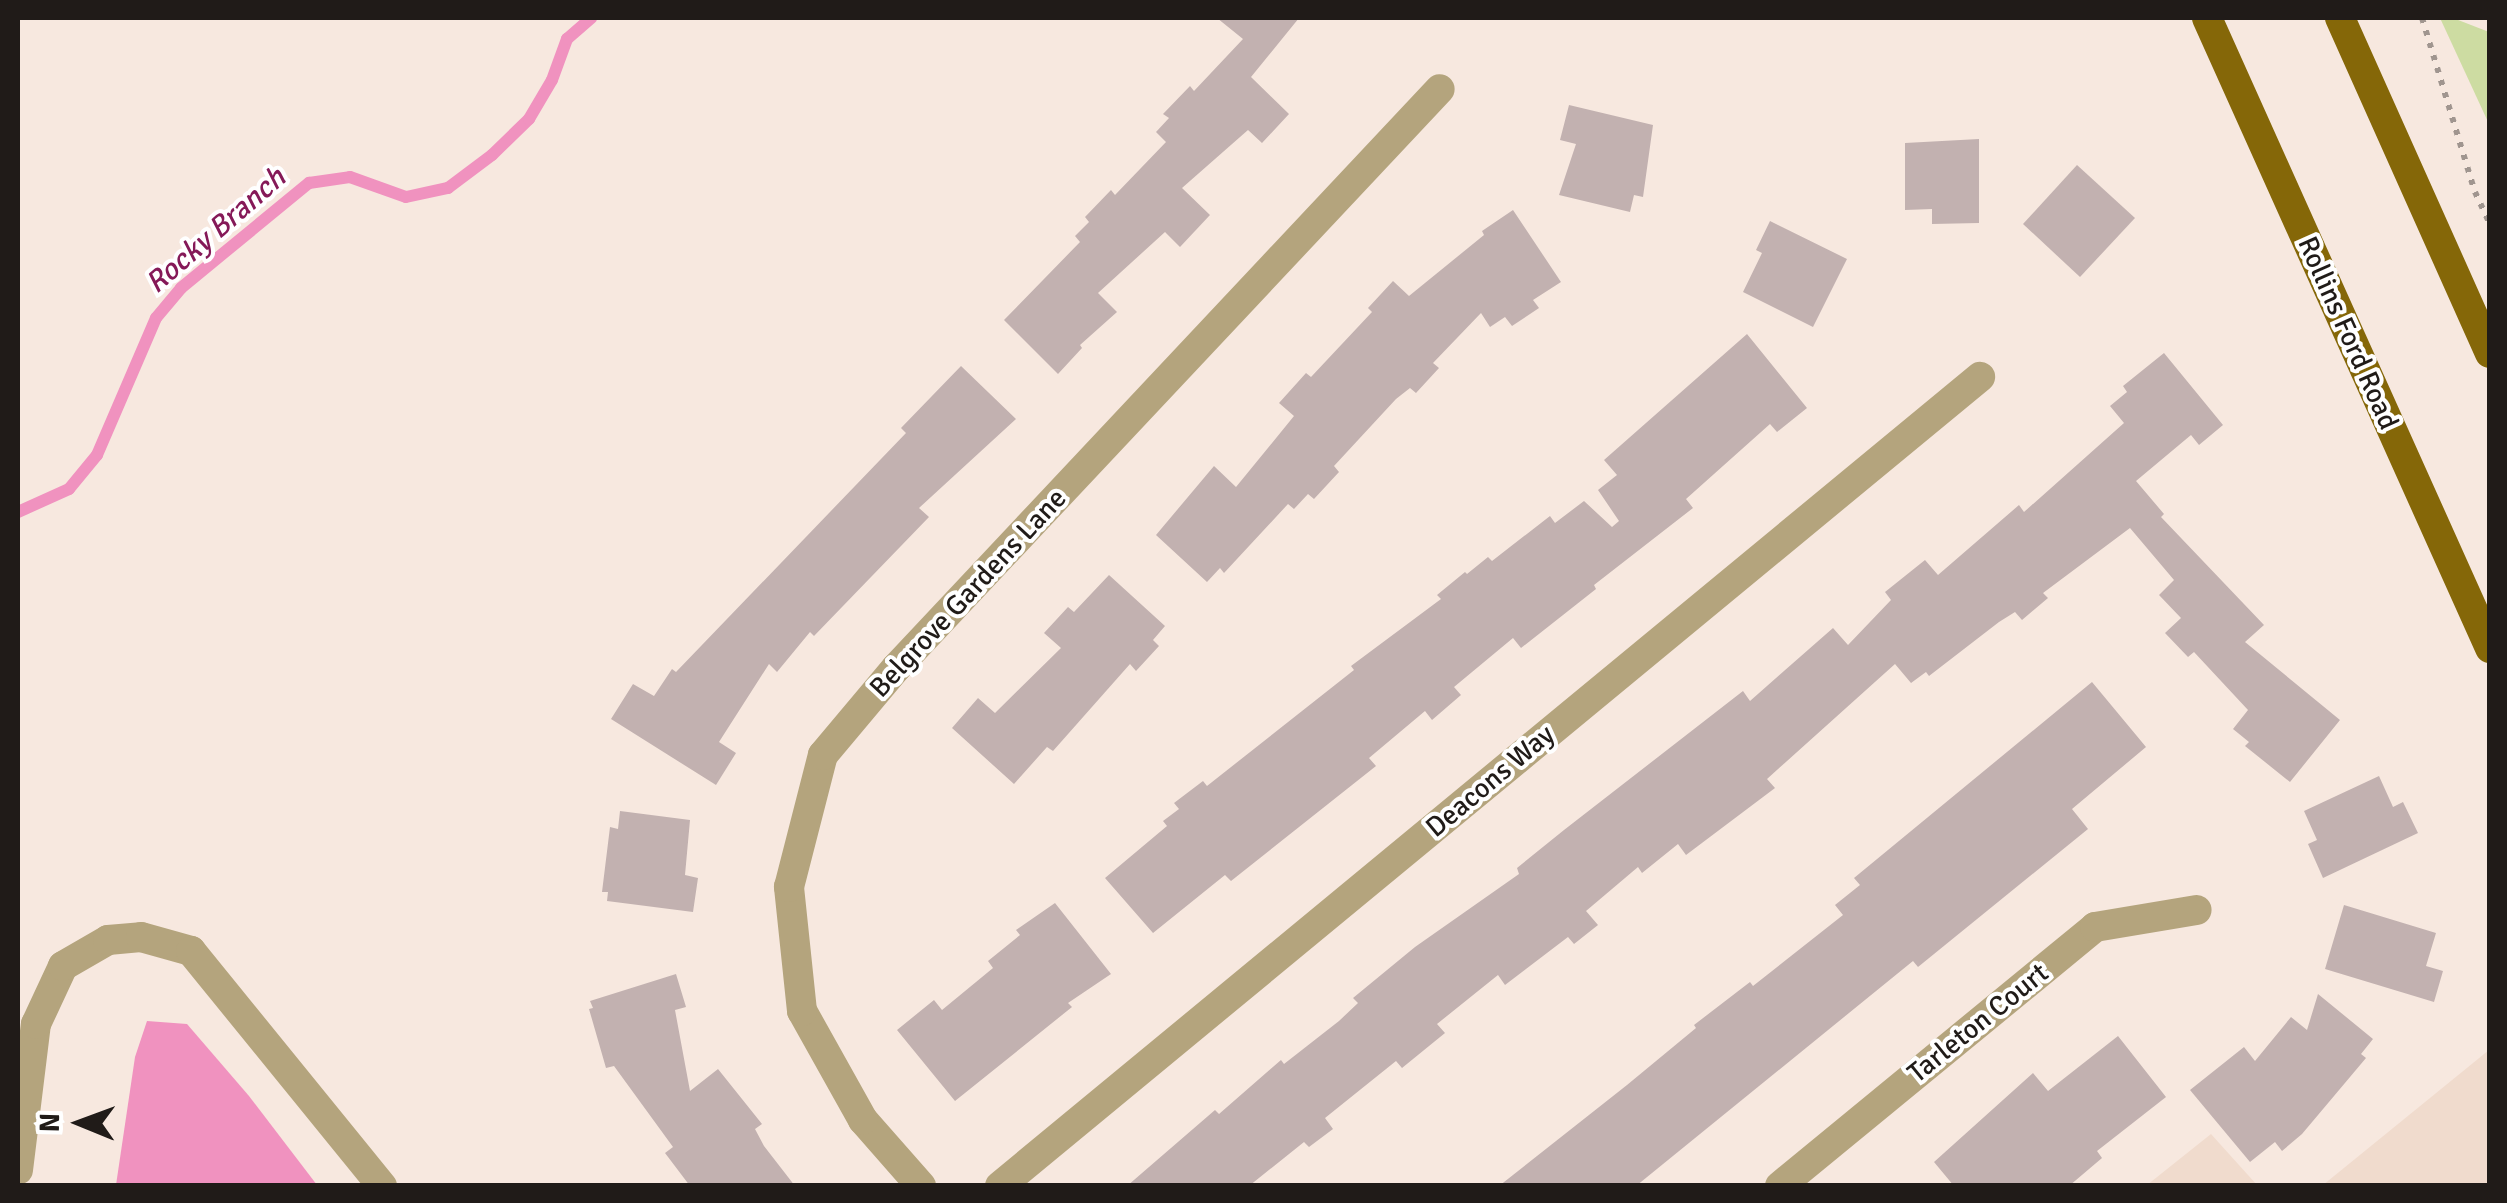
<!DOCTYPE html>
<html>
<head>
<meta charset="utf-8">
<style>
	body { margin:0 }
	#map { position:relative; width:2507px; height:1203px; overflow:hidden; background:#f7e8df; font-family:Signika,sans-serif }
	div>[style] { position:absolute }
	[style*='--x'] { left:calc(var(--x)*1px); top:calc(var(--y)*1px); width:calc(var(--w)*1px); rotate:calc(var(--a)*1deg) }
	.built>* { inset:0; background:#f0dbcd }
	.green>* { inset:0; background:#cddca2 }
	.water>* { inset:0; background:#f092bf }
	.stream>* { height:12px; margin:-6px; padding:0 6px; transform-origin:6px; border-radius:6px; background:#f092bf }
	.building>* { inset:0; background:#c2b1b0 }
	.path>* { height:6px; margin-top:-3px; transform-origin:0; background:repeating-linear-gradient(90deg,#a0958f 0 5px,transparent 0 13px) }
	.minor>* { height:30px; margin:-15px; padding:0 15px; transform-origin:15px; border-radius:15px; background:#b4a47d }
	.major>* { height:30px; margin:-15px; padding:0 15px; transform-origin:15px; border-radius:15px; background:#856708 }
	span { translate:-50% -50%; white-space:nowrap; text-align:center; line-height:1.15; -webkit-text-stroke:8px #fff; paint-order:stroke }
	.street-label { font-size:28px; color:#201b18 }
	.water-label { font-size:30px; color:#851958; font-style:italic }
	.frame { position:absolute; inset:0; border:20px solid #201b18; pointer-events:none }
	.north { position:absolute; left:30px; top:1073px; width:100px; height:100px; -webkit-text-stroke:8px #fff; paint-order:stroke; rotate:271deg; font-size:28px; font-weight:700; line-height:40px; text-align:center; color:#201b18 }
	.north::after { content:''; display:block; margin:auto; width:35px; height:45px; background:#201b18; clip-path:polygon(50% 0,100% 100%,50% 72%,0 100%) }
</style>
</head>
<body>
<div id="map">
	<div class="built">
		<i style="clip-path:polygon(2489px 1050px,2489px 1185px,2323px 1185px)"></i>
		<i style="clip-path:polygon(2211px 1134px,2257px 1185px,2147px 1185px)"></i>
	</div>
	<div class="green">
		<i style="clip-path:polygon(2440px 18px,2453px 18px,2489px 32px,2489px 124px)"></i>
	</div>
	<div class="water">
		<i style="clip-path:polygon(147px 1021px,187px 1024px,249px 1096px,317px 1185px,116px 1185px,135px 1057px)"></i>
	</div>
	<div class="stream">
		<i style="--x:18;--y:512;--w:56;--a:-24.3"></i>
		<i style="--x:69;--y:489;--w:44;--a:-50.5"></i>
		<i style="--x:97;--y:455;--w:149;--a:-66.7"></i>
		<i style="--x:156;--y:318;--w:39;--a:-50"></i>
		<i style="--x:181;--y:288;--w:166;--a:-39.4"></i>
		<i style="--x:309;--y:183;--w:41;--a:-8.3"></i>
		<i style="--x:350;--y:177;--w:59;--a:19.7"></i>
		<i style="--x:406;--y:197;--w:43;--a:-12.1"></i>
		<i style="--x:448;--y:188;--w:55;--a:-36.9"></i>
		<i style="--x:492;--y:155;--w:52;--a:-44.2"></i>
		<i style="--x:529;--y:119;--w:45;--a:-59.5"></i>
		<i style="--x:552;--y:80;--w:44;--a:-69.9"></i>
		<i style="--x:567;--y:39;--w:32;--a:-41"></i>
	</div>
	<div class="building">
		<i style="clip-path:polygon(1217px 18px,1299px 18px,1251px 77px,1289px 114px,1262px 143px,1248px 130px,1182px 188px,1210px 215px,1180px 247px,1165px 232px,1098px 293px,1117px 312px,1080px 345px,1082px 348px,1058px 374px,1004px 320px,1080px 242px,1075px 236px,1089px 222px,1085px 217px,1111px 190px,1115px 195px,1166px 142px,1156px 132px,1169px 118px,1163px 114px,1190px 86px,1194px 91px,1243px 39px)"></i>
		<i style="clip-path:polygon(1569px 105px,1653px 125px,1643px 197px,1634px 195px,1630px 212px,1559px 195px,1576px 144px,1560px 140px)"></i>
		<i style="clip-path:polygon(1979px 139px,1979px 223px,1932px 224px,1932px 209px,1905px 210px,1905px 143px)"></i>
		<i style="clip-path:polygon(2077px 165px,2135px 218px,2080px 277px,2023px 224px)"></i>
		<i style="clip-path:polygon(1513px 210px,1561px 282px,1533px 300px,1539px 308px,1512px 326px,1505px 317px,1490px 327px,1481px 313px,1433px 363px,1439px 368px,1416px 393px,1410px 388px,1396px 399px,1334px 466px,1339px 472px,1314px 499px,1308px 494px,1294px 509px,1288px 504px,1224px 573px,1220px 568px,1207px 582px,1156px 535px,1214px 466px,1236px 487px,1294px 416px,1279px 403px,1306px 373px,1311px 377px,1372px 312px,1368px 308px,1393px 281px,1409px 296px,1484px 235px,1482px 231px)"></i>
		<i style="clip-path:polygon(1770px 221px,1847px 259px,1813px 327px,1743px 292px,1762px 253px,1756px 250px)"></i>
		<i style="clip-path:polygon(1747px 334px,1807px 408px,1777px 432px,1770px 424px,1686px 499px,1693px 508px,1594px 585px,1596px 589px,1521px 648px,1513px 638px,1454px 687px,1461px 695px,1432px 720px,1425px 711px,1369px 758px,1376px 766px,1231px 881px,1225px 875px,1153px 933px,1105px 878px,1167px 826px,1163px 821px,1179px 809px,1174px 803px,1203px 781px,1207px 786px,1354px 670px,1351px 666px,1441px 599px,1437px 595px,1465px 572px,1467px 574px,1488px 557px,1492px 561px,1550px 516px,1555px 523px,1584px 501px,1612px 527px,1619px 521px,1598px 490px,1617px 475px,1604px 460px)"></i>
		<i style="clip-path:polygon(2164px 353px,2223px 425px,2199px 445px,2191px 435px,2136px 481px,2164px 514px,2161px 517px,2264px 625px,2245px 642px,2340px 720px,2290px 782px,2245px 746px,2249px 742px,2233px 729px,2248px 710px,2194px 652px,2188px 657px,2165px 633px,2181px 618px,2159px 595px,2174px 580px,2130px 528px,2043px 593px,2048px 598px,2022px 620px,2015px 612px,1999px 622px,1929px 676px,1926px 672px,1911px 683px,1895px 664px,1767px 779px,1775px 788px,1686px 855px,1678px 844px,1642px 873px,1638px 867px,1586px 911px,1598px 925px,1574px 944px,1568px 937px,1505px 985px,1498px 975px,1437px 1024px,1445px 1033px,1402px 1068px,1396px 1061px,1325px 1118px,1333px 1129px,1309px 1147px,1304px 1142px,1249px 1186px,1127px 1186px,1215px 1110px,1219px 1114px,1281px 1060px,1284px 1064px,1339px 1021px,1358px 1003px,1353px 998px,1415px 947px,1519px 874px,1517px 868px,1564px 830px,1743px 691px,1750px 701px,1833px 628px,1848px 645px,1891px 600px,1885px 592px,1925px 560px,1938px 575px,2019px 505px,2024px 512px,2124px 423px,2110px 406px,2127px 392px,2123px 386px)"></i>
		<i style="clip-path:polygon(961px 366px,1016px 419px,919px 508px,929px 517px,814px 636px,810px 632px,777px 672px,769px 664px,719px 742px,736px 753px,716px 785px,611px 719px,633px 684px,654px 696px,672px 669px,676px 672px,906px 433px,901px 428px)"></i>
		<i style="clip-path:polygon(1109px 575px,1165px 626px,1153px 640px,1159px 646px,1136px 671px,1130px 664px,1053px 751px,1047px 747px,1014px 784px,952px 728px,978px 698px,995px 713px,1061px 648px,1044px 633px,1068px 607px,1074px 612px)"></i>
		<i style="clip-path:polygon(2092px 682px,2146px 747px,2072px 809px,2088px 829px,1918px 967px,1913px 961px,1636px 1186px,1499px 1186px,1627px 1085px,1696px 1028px,1694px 1025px,1750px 982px,1753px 986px,1843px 915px,1835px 905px,1860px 885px,1854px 878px)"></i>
		<i style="clip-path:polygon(2379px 776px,2393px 807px,2403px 802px,2418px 833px,2323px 878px,2308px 844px,2317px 840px,2304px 811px)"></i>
		<i style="clip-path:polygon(620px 811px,690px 820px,685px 875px,698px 878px,693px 912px,607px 901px,608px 892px,602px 892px,610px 827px,618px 829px)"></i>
		<i style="clip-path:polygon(1055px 903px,1111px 974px,1068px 1003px,1072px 1007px,955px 1101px,897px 1030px,934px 1000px,942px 1010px,993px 968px,988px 961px,1020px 935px,1016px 930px)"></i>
		<i style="clip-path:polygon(2344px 905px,2436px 933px,2426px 966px,2443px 971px,2434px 1002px,2325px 969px)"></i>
		<i style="clip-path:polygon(676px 974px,686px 1007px,675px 1010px,690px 1091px,718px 1069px,762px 1124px,755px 1129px,764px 1146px,795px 1186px,690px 1186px,665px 1153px,673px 1147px,614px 1066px,606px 1068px,589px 1009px,593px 1008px,590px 1001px)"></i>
		<i style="clip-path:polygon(2318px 994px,2373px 1039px,2361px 1054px,2366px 1058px,2302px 1134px,2282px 1151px,2275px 1142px,2250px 1162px,2190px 1090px,2244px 1047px,2255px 1061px,2291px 1017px,2307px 1030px)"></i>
		<i style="clip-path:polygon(2118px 1036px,2166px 1097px,2097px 1151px,2102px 1158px,2069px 1186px,1954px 1186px,1934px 1162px,2033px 1073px,2048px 1091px)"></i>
	</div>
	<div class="path">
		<i style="--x:2422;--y:18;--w:182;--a:73.1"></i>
		<i style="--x:2475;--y:192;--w:35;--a:65"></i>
	</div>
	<div class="minor">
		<i style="--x:18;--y:1170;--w:147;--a:-83"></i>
		<i style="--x:36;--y:1024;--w:64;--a:-65"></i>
		<i style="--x:63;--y:966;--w:52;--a:-30"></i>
		<i style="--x:108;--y:940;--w:33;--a:-5"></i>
		<i style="--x:141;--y:937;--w:52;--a:15.6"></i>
		<i style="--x:191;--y:951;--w:303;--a:50.9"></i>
		<i style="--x:921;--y:1186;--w:88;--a:-131.3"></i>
		<i style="--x:863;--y:1120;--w:125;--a:-119.2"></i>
		<i style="--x:802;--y:1011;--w:125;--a:-96"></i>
		<i style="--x:789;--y:887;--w:136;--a:-75.6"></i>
		<i style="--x:823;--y:755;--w:114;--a:-50"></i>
		<i style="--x:896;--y:668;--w:794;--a:-46.79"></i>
		<i style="--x:1000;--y:1186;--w:1271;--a:-39.54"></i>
		<i style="--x:1780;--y:1186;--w:408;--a:-39.4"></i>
		<i style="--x:2095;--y:927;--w:103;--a:-9.5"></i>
	</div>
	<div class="major">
		<i style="--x:2207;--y:18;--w:691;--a:65.81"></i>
		<i style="--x:2340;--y:18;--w:367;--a:65.9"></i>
	</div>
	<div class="street-label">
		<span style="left:2348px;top:333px;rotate:66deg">Rollins Ford Road</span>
		<span style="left:968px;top:593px;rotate:-47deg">Belgrove Gardens Lane</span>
		<span style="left:1490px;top:781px;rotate:-40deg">Deacons Way</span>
		<span style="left:1978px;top:1023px;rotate:-39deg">Tarleton Court</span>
	</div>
	<div class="water-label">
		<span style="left:216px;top:231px;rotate:-41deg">Rocky Branch</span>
	</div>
	<div class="frame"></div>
	<div class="north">N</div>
</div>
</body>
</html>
